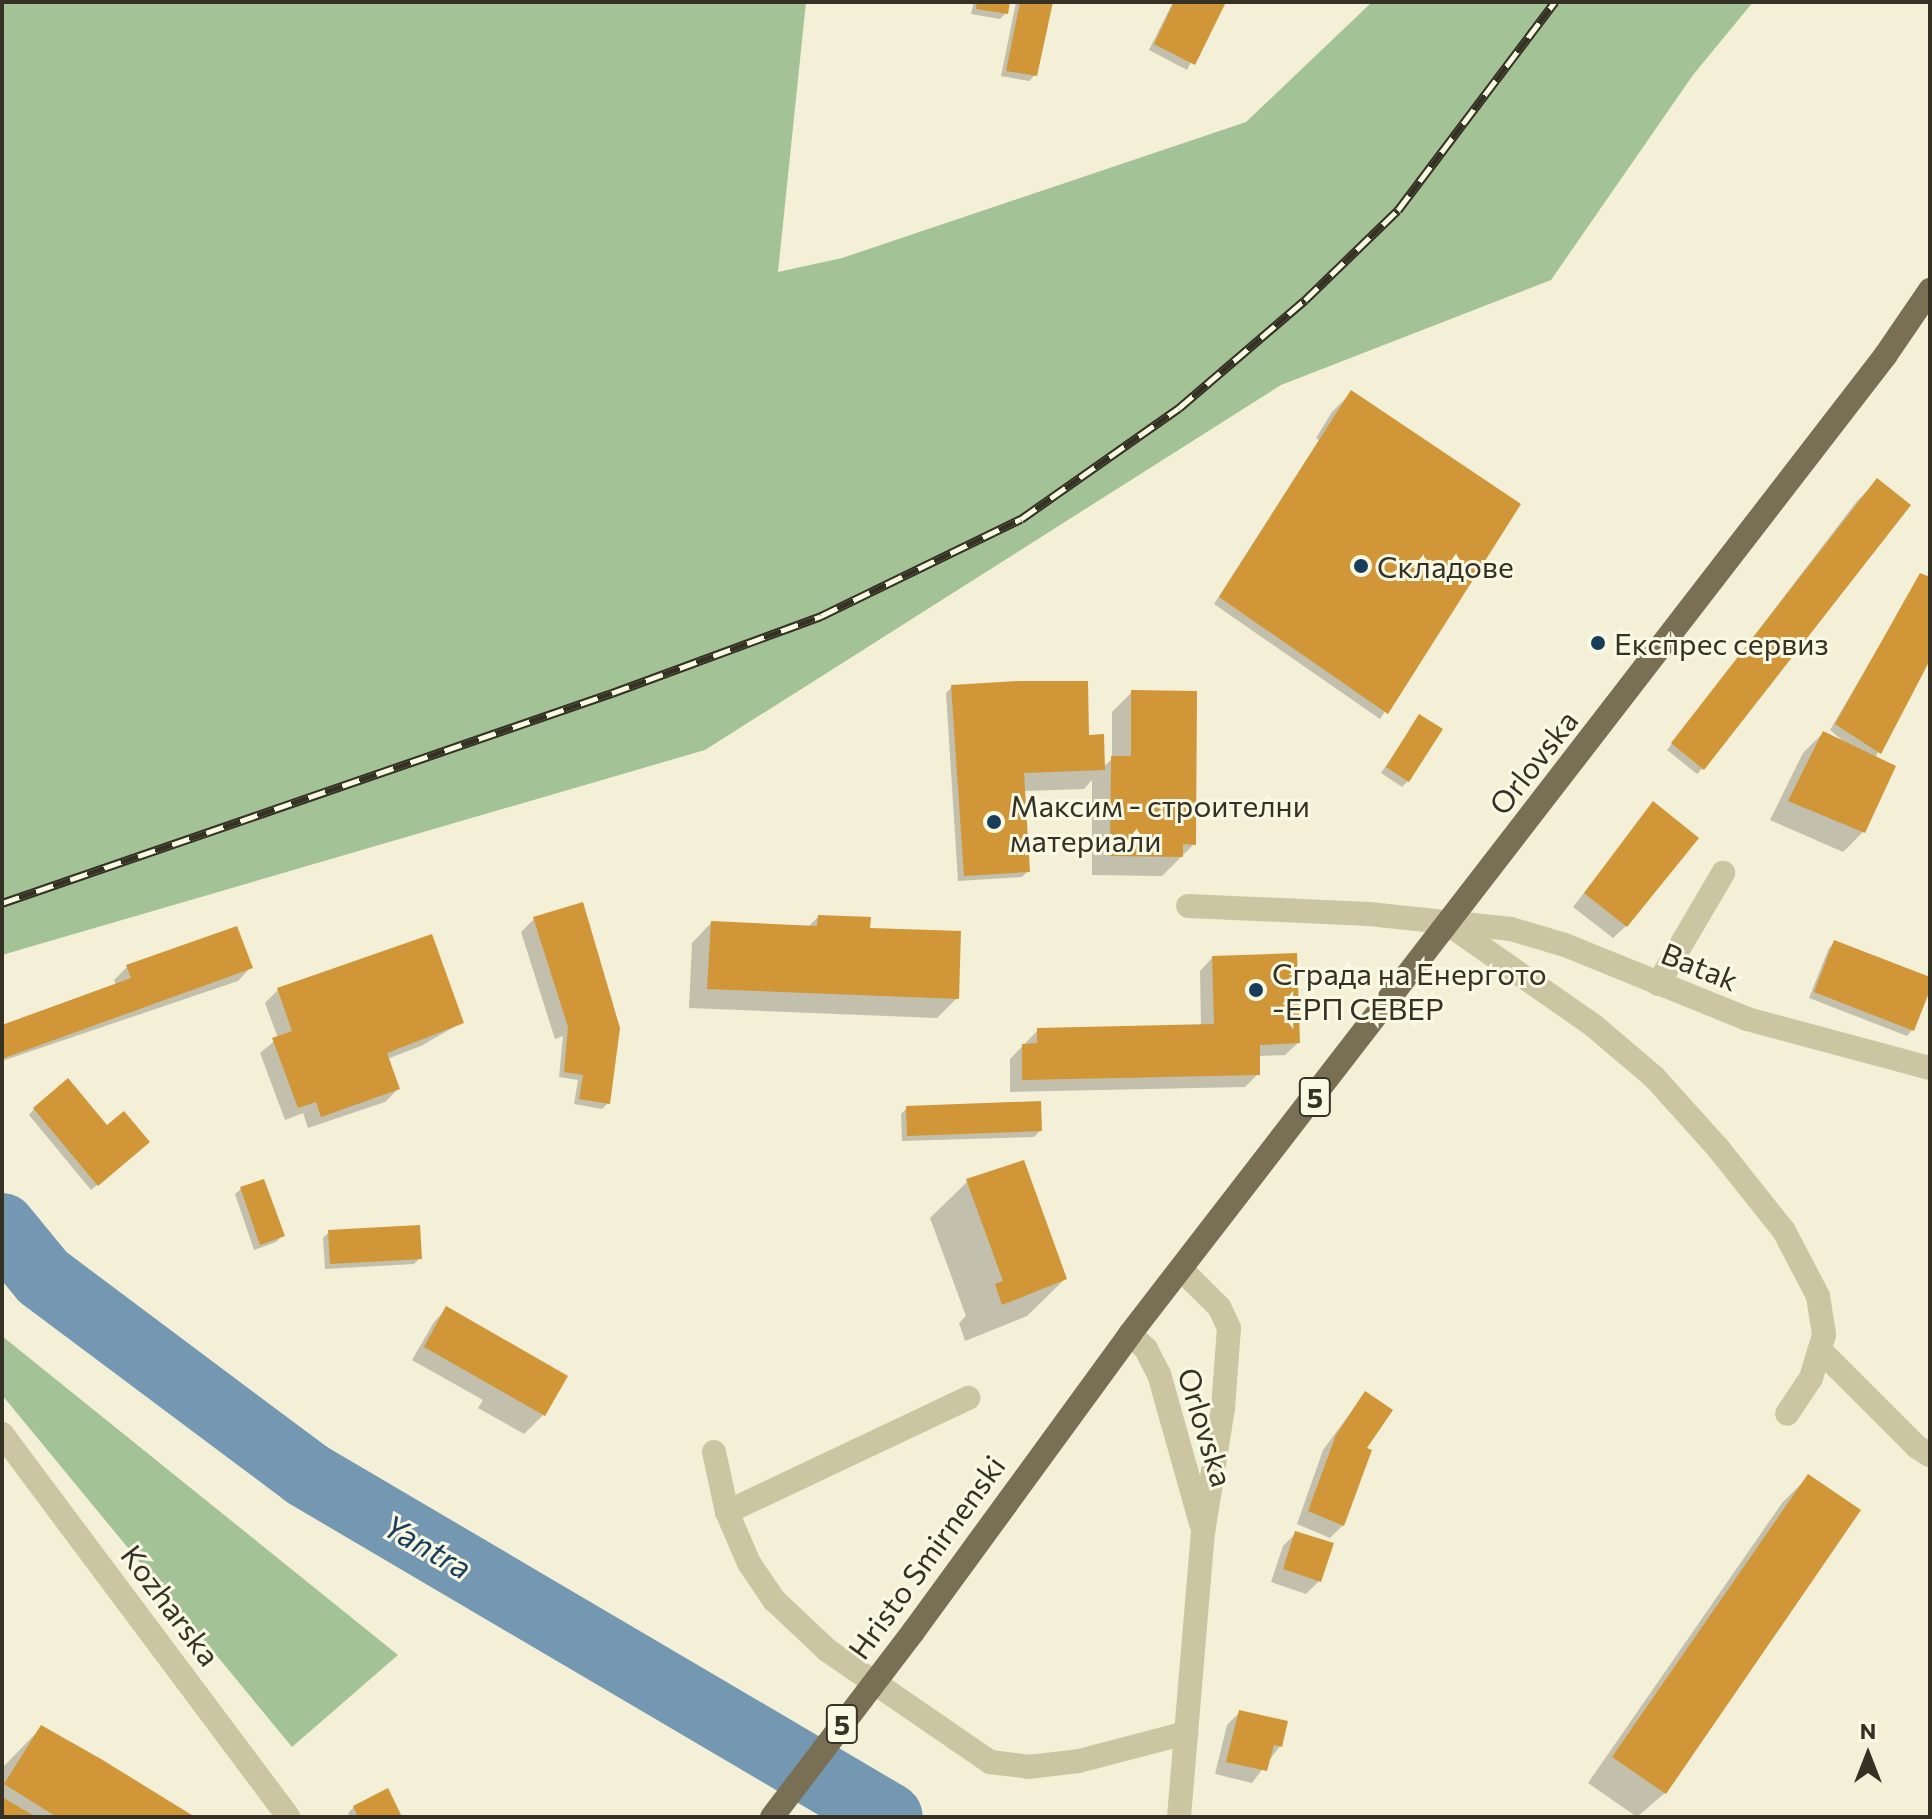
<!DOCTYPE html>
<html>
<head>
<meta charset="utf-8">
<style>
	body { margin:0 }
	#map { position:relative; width:1932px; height:1819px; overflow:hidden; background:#f3f0d7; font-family:Commissioner,sans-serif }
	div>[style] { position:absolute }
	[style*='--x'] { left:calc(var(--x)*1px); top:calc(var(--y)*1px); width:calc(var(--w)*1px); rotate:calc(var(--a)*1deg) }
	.green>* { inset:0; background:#a3c396 }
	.shadow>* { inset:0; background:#0003 }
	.river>* { height:68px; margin:-34px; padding:0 34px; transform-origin:34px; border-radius:34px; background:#7498b2 }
	.building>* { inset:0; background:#d09638 }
	.minor>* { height:24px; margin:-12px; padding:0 12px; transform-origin:12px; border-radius:12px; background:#ccc5a2 }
	.major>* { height:24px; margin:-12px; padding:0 12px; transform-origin:12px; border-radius:12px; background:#796f55 }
	.rail>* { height:9px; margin-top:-4.5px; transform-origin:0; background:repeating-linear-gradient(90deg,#faf9e4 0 18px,#363125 0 36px); box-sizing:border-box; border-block:2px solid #363125 }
	.dots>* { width:22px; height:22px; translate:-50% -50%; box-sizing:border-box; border:4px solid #faf9e4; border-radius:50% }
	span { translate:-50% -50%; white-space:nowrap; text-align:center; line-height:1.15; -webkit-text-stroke:6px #faf9e4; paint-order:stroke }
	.shield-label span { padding:2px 6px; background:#faf9e4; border:2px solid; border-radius:6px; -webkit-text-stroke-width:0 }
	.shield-label { font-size:28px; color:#363125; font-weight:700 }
	.poi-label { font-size:30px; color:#363125 }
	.left { translate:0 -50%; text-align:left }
	.street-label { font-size:30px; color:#363125 }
	.water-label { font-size:32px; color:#183d5a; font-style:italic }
	.frame { position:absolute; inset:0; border:4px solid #363125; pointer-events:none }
	.north { position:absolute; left:1828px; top:1715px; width:80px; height:80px; -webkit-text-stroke:6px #faf9e4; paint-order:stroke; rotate:0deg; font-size:22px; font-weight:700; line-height:32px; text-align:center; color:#363125 }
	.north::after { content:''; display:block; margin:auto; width:28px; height:36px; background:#363125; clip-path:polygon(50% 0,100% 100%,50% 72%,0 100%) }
</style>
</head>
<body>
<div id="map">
	<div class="green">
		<i style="clip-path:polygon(2px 2px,806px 2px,778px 272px,842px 258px,1246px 122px,1372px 2px,1753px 2px,1693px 75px,1551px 280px,1281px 385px,705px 750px,2px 955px)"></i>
		<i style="clip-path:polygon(2px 1336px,398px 1655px,292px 1747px,2px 1395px)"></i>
	</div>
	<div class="shadow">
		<i style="clip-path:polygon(974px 2px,1008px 2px,1006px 13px,1000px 19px,971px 14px)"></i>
		<i style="clip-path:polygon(1016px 2px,1051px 2px,1035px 75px,1029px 81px,1001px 76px)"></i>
		<i style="clip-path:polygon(1173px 2px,1223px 2px,1187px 70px,1149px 50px)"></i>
		<i style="clip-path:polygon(1351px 393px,1501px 533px,1380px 719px,1214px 604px,1319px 440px,1316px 438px,1332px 412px)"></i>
		<i style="clip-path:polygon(1877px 481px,1703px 768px,1697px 774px,1667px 750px,1857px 501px)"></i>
		<i style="clip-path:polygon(1921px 575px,1930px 579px,1930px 656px,1875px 758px,1863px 832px,1843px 852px,1770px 820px,1803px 753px,1823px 733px,1849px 746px,1830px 730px)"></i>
		<i style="clip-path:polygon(952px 687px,1088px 737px,1103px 767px,1112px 759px,1112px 712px,1132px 692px,1194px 844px,1162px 876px,1092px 875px,1092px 780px,1084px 789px,1023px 791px,1028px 871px,1022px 877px,958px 881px,946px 693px)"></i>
		<i style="clip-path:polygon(1420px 716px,1408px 781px,1402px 787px,1381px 773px)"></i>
		<i style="clip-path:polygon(1653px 804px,1626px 926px,1613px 938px,1573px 907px)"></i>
		<i style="clip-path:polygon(818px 917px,868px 930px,957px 998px,937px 1018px,689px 1008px,692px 943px,711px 923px,808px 927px)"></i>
		<i style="clip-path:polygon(534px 919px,608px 1103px,602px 1109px,574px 1104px,578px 1080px,559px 1077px,563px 1036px,555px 1039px,521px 932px)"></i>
		<i style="clip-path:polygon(1835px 942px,1930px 979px,1912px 1030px,1907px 1036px,1809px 998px,1829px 948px)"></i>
		<i style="clip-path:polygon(1212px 958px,1298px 1043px,1285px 1055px,1258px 1056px,1258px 1074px,1245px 1087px,1010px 1092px,1010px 1059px,1038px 1030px,1201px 1026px,1200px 971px)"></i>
		<i style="clip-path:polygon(127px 967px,250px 968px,238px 981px,2px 1061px,2px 1027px,116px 985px,114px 980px)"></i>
		<i style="clip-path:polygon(278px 990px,461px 1023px,421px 1046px,387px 1059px,398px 1089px,385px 1102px,308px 1128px,303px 1113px,285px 1120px,260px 1053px,278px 1038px,265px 1003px)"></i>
		<i style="clip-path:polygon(907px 1108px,1040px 1131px,1034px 1137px,902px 1141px,901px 1114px)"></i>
		<i style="clip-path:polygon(34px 1109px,107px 1128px,142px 1148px,91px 1190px,29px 1115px)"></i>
		<i style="clip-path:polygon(968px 1181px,1065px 1279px,1027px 1316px,965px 1341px,959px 1323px,966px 1316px,930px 1218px)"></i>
		<i style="clip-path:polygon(241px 1189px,282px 1236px,276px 1242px,254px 1250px,235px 1194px)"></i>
		<i style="clip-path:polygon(329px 1232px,420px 1258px,414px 1264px,325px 1269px,323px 1238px)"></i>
		<i style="clip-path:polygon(446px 1309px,543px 1415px,524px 1434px,478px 1408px,483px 1400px,412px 1360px,434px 1322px)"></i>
		<i style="clip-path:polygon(1365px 1393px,1364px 1449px,1343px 1525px,1330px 1538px,1297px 1524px,1323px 1450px)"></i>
		<i style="clip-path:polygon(1808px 1477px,1665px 1793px,1637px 1817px,1588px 1783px,1782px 1503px)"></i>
		<i style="clip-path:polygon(1296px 1533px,1319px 1581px,1306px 1594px,1271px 1582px,1283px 1546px)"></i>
		<i style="clip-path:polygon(1240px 1712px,1280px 1746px,1252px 1783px,1215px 1774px,1227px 1725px)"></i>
		<i style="clip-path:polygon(42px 1727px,191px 1817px,2px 1817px,2px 1768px)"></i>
		<i style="clip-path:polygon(354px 1807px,399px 1817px,350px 1817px,348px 1813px)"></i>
	</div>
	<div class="river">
		<i style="--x:2;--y:1227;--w:65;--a:50.6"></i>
		<i style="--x:43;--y:1277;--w:329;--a:36.8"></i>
		<i style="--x:306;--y:1474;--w:676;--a:30.47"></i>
	</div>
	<div class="building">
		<i style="clip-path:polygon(977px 2px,1010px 2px,1008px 14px,976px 9px)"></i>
		<i style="clip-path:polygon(1020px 2px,1053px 2px,1037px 76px,1006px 71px)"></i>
		<i style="clip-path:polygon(1174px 2px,1226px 2px,1195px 65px,1154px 44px)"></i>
		<i style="clip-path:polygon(1351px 390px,1521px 504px,1388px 714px,1219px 597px)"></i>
		<i style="clip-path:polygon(1877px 478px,1911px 505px,1704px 770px,1671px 743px)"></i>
		<i style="clip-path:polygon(1920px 573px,1930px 577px,1930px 660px,1881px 754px,1835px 724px)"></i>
		<i style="clip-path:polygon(1018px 681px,1088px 681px,1089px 735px,1104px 734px,1105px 770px,1024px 773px,1030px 872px,964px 876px,951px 685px)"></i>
		<i style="clip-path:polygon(1131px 690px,1197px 691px,1196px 845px,1183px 844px,1183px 857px,1110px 856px,1111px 756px,1131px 756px)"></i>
		<i style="clip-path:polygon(1419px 714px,1443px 729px,1409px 782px,1386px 767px)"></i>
		<i style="clip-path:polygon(1823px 731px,1896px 766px,1865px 833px,1788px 801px)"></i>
		<i style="clip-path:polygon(1653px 801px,1699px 838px,1627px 927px,1584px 893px)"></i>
		<i style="clip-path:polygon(583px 902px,620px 1028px,610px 1104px,579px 1099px,583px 1075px,564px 1072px,568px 1027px,533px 917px)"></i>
		<i style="clip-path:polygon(818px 915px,871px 917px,870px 928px,961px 931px,959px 999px,707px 989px,711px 921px,817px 926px)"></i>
		<i style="clip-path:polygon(237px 926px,253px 968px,4px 1058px,2px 1025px,131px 978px,126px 965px)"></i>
		<i style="clip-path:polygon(432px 934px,464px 1023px,387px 1053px,400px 1089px,321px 1117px,316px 1102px,298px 1108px,272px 1038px,292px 1031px,277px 988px)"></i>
		<i style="clip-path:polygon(1834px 940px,1930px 977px,1930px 990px,1914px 1031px,1814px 992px)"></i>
		<i style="clip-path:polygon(1297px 953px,1300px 1043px,1260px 1045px,1260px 1075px,1022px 1080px,1022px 1044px,1037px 1043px,1037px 1028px,1214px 1024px,1212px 956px)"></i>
		<i style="clip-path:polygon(68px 1078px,107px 1125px,124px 1111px,150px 1142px,98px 1186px,33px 1108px)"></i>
		<i style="clip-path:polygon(1041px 1101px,1042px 1131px,907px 1136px,906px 1106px)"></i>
		<i style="clip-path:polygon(1024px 1160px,1067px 1279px,1002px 1305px,995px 1284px,1003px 1281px,966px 1179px)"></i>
		<i style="clip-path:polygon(264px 1179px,285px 1236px,260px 1245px,240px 1187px)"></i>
		<i style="clip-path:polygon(420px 1225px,422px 1259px,330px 1264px,328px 1230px)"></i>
		<i style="clip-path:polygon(446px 1306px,568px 1376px,545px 1416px,424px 1347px)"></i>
		<i style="clip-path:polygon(1365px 1391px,1393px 1410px,1367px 1448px,1372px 1450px,1344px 1526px,1308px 1511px,1336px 1435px)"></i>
		<i style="clip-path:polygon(1808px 1474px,1861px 1510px,1666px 1794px,1612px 1757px)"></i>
		<i style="clip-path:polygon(1295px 1531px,1334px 1543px,1321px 1582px,1283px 1569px)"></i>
		<i style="clip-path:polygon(1239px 1710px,1288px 1721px,1282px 1747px,1274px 1745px,1267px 1771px,1226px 1762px)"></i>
		<i style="clip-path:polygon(41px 1725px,101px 1759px,195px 1817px,57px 1817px,44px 1809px,4px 1784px)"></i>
		<i style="clip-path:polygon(388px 1788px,402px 1817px,358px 1817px,353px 1806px)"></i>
		<i style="clip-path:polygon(2px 1797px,36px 1817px,2px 1817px)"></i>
	</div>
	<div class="minor">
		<i style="--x:1188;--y:906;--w:181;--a:2.5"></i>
		<i style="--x:1369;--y:914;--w:143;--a:6"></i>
		<i style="--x:1511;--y:929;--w:56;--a:16.5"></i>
		<i style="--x:1565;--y:945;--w:196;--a:22.1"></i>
		<i style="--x:1747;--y:1019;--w:189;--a:15"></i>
		<i style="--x:1448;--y:924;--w:178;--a:34.9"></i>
		<i style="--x:1594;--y:1026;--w:79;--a:40.4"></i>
		<i style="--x:1654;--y:1077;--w:96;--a:48"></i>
		<i style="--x:1718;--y:1148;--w:106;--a:51.5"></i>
		<i style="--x:1784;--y:1231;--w:73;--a:62.4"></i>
		<i style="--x:1818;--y:1296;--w:39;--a:81"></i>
		<i style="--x:1824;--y:1335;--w:45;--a:106.8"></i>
		<i style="--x:1811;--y:1378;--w:43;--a:123.7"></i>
		<i style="--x:1658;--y:984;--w:129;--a:-59.6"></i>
		<i style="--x:1130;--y:1334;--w:22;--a:43"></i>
		<i style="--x:1146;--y:1349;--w:28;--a:63"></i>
		<i style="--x:1159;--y:1374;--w:155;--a:74.3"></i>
		<i style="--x:1822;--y:1352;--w:134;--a:45"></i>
		<i style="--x:1917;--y:1447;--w:15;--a:32"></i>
		<i style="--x:2;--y:1434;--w:478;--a:53.2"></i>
		<i style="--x:714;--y:1452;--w:61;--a:77.8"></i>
		<i style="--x:727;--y:1512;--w:56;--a:66.7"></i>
		<i style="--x:749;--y:1563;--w:45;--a:56"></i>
		<i style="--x:774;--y:1600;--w:73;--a:43.3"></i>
		<i style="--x:827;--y:1650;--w:198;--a:34.5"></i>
		<i style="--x:990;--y:1762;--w:38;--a:7"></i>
		<i style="--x:1028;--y:1767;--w:51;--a:-6.7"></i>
		<i style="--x:1079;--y:1761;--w:111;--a:-14.7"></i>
		<i style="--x:727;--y:1512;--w:267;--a:-25.3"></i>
		<i style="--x:1179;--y:1817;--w:285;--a:-85.2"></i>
		<i style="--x:1203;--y:1533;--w:127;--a:-80.9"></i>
		<i style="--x:1223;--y:1408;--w:80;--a:-85.7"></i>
		<i style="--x:1229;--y:1328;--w:23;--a:-115"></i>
		<i style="--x:1219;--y:1307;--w:52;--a:-135"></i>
	</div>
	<div class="major">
		<i style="--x:772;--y:1817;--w:233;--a:-52.7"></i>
		<i style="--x:913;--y:1632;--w:369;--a:-53.9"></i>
		<i style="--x:1130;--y:1334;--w:1236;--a:-52.33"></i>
		<i style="--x:1885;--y:356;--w:80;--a:-55.7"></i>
	</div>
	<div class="rail">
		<i style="--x:2;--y:903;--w:645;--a:-19"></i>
		<i style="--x:612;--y:693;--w:223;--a:-20.2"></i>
		<i style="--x:821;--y:616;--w:222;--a:-25.9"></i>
		<i style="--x:1021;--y:519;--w:193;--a:-35.1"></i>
		<i style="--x:1179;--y:408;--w:166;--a:-40.6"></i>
		<i style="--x:1305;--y:300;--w:129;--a:-44.1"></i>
		<i style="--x:1398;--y:210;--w:261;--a:-53"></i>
	</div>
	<div class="dots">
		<i style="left:1361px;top:566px;background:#183d5a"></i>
		<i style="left:1598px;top:643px;background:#183d5a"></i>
		<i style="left:994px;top:822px;background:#183d5a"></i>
		<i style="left:1256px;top:990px;background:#183d5a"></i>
	</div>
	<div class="shield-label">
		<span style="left:1315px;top:1097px">5</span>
		<span style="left:842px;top:1724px">5</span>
	</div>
	<div class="poi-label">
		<span class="left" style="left:1377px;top:566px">Складове</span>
		<span class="left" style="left:1614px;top:643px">Експрес сервиз</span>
		<span class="left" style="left:1010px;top:822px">Максим - строителни<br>материали</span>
		<span class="left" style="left:1272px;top:990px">Сграда на Енергото<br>-ЕРП СЕВЕР</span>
	</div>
	<div class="street-label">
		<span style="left:1533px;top:762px;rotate:-52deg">Orlovska</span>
		<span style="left:1700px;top:966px;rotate:22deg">Batak</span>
		<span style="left:1206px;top:1427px;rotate:73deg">Orlovska</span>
		<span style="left:926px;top:1557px;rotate:-54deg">Hristo Smirnenski</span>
		<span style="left:171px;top:1605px;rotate:53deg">Kozharska</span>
	</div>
	<div class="water-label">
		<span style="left:428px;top:1546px;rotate:30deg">Yantra</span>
	</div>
	<div class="frame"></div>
	<div class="north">N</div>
</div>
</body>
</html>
